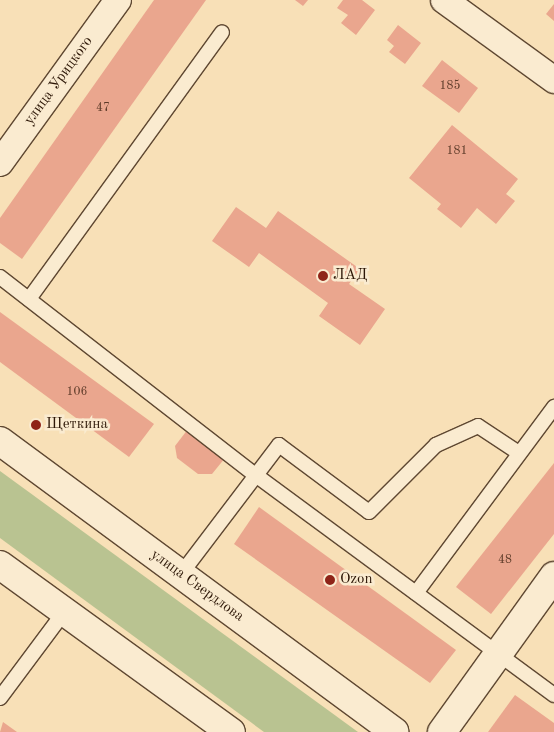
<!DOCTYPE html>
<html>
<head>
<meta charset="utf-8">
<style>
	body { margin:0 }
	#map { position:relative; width:554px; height:732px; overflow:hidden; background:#f8e0b7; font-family:"Old Standard TT",serif }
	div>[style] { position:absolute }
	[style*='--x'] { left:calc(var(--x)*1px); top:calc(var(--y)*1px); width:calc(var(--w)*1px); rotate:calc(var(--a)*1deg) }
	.green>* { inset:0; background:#b9c391 }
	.building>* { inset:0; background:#eaa68e }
	.roads { filter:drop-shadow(1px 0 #5f4832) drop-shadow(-1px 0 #5f4832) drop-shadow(0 1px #5f4832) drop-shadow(0 -1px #5f4832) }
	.lane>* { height:14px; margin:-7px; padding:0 7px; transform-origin:7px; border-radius:7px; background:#faebd0 }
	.street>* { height:26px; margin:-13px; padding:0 13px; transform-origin:13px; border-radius:13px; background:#faebd0 }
	.secondary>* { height:28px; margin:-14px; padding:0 14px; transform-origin:14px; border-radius:14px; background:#faebd0 }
	.dots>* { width:14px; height:14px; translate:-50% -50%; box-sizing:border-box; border:2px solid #faebd0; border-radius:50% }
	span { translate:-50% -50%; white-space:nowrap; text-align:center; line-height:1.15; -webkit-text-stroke:5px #faebd0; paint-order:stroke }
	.number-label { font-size:12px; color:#5c3a28 }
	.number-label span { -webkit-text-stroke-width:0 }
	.street-label { font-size:15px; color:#2c1606 }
	.poi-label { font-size:15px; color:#2c1606 }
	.left { translate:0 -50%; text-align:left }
</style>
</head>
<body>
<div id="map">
	<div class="green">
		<i style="clip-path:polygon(0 471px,358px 732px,264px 732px,0 538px)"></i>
	</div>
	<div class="building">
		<i style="clip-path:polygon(154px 0,206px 0,22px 259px,0 243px,0 218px)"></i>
		<i style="clip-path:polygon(295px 0,308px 0,303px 6px)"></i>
		<i style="clip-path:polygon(343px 0,362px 0,375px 10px,356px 35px,341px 23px,348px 15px,337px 8px)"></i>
		<i style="clip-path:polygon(554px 4px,554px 21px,546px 14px)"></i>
		<i style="clip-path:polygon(398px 25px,421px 43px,405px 64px,389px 52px,394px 46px,387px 40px)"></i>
		<i style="clip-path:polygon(442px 60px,478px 88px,459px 113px,422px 86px)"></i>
		<i style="clip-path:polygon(452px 125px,518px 179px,506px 194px,515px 201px,496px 224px,477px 208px,461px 228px,437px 209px,441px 204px,409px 178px)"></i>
		<i style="clip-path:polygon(236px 207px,266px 228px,278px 211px,360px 269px,349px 284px,385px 309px,360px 345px,319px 316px,328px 303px,259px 253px,249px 267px,212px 241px)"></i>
		<i style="clip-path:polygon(0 312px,154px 424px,129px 457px,0 362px)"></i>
		<i style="clip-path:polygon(188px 429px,225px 458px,212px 474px,198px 474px,177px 458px,175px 446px)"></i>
		<i style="clip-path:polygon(554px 463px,554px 534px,491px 614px,456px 587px)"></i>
		<i style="clip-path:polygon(259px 507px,456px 650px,430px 683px,234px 544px)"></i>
		<i style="clip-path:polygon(515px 695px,554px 723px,554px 732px,488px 732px)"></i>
		<i style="clip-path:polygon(3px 722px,17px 732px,0 732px)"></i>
	</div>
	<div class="roads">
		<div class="lane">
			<i style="--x:0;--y:277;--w:325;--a:37.8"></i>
			<i style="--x:257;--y:476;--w:369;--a:36.4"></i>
			<i style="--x:29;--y:299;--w:329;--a:-54.1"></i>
			<i style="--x:181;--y:574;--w:162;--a:-52.8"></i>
			<i style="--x:279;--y:445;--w:112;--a:36.7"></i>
			<i style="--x:369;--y:512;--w:95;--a:-45"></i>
			<i style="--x:436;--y:445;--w:46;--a:-24.3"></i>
			<i style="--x:478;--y:426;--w:49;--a:33.4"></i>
			<i style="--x:416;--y:593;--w:232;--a:-53.4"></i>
			<i style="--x:0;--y:698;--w:107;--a:-53.3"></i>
		</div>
		<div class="street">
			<i style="--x:444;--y:0;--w:136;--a:36"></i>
			<i style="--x:0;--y:163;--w:201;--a:-54.1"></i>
		</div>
		<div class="secondary">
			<i style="--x:0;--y:441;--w:490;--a:36.4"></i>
			<i style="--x:0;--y:565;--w:285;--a:35.9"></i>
			<i style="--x:442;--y:732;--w:192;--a:-54.3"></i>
		</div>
	</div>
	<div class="dots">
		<i style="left:323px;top:276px;background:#8f2418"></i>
		<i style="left:36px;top:425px;background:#8f2418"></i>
		<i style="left:330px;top:580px;background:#8f2418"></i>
	</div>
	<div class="number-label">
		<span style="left:450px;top:87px">185</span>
		<span style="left:103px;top:109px">47</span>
		<span style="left:457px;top:152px">181</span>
		<span style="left:77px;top:393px">106</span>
		<span style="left:505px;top:561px">48</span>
	</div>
	<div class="street-label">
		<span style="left:59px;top:81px;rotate:-54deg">улица Урицкого</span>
		<span style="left:197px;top:586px;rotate:36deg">улица Свердлова</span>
	</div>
	<div class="poi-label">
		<span class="left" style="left:333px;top:276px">ЛАД</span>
		<span class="left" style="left:46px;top:425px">Щеткина</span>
		<span class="left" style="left:340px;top:580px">Ozon</span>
	</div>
</div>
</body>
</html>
